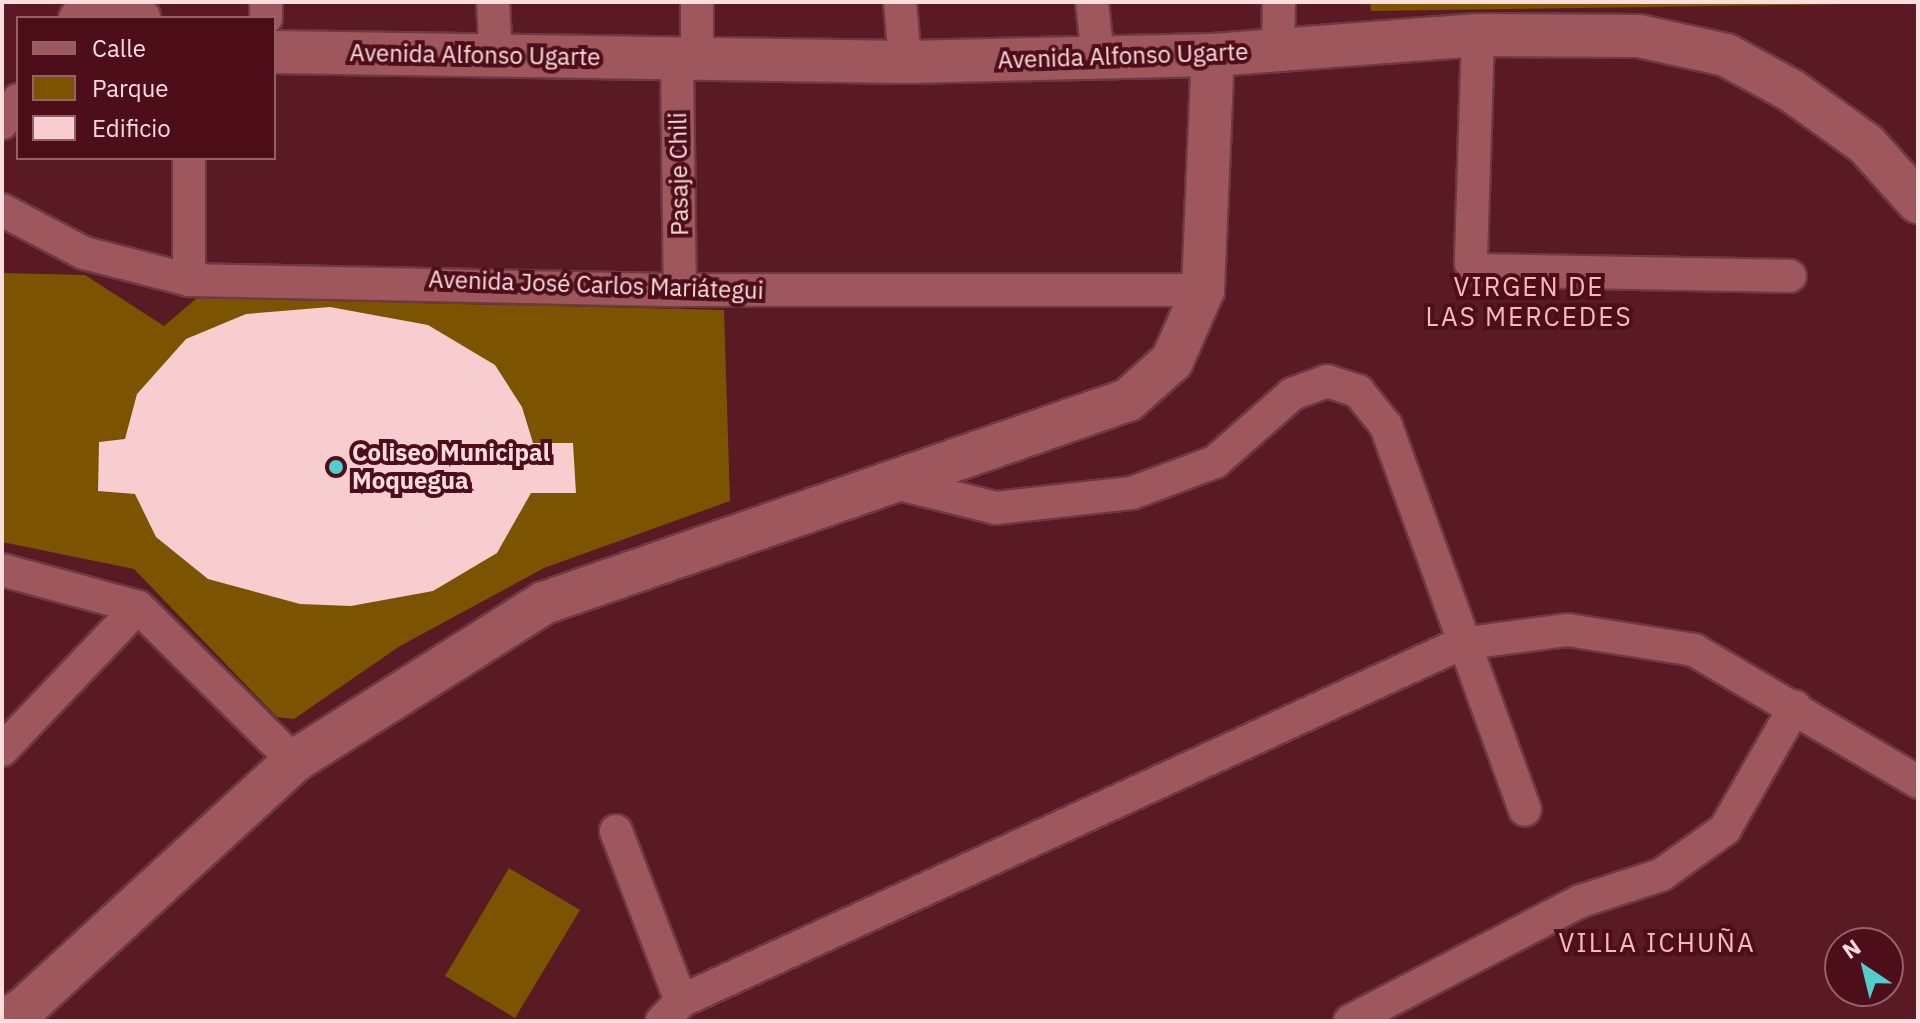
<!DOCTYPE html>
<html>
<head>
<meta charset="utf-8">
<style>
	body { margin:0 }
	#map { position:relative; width:1920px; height:1023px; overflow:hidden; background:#591a23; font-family:"IBM Plex Sans",sans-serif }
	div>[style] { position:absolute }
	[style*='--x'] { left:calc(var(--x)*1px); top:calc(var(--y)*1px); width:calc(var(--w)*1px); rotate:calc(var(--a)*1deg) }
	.green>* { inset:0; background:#7c5300 }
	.building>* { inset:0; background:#f7cdcf }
	.roads { filter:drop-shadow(2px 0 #6e3942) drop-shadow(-2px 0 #6e3942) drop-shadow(0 2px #6e3942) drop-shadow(0 -2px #6e3942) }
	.minor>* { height:32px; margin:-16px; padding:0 16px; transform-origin:16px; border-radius:16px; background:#9e585d }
	.tertiary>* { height:42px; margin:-21px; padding:0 21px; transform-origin:21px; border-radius:21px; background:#9e585d }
	.dots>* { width:22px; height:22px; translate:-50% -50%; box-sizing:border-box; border:4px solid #4d0e19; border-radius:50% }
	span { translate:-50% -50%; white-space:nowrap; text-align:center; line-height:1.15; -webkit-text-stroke:8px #4d0e19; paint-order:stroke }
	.street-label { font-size:24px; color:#feddde }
	.poi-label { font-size:24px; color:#feddde; font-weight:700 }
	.left { translate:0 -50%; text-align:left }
	.neighbourhood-label { font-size:26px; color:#f8b9bc; letter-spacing:2px }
	.frame { position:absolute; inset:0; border:4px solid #feddde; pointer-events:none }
	.legend { position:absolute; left:16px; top:16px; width:260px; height:144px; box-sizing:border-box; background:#4d0e19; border:2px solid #946168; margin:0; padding:10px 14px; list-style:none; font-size:24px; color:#feddde }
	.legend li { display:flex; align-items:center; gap:16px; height:40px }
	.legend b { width:40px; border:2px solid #946168 }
	.north { position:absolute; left:1824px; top:927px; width:80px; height:80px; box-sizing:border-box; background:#4d0e19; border:2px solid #946168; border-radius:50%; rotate:325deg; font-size:22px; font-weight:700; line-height:32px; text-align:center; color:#feddde }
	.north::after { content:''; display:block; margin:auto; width:28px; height:36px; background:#52cdce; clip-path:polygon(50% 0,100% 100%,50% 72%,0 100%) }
</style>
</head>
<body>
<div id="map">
	<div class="green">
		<i style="clip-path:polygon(1370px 2px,1918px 2px,1918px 3px,1371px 11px)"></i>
		<i style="clip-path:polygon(2px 273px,85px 275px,164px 326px,197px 298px,724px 310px,730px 501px,544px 568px,400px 646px,294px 719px,277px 717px,134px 569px,2px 542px)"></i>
		<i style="clip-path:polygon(509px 868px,580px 910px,515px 1018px,445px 976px)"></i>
	</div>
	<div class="building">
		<i style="clip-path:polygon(330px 307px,428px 325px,495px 365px,522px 407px,533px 443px,573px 443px,576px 493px,531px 493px,497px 553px,433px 591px,351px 606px,300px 604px,208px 579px,156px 537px,135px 494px,98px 491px,99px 442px,125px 439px,137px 394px,186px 339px,246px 314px)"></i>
	</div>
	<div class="roads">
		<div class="minor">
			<i style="--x:493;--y:2;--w:55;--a:86.9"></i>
			<i style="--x:697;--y:2;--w:57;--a:90"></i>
			<i style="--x:900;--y:2;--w:60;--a:85.2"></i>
			<i style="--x:1092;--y:2;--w:56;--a:83.9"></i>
			<i style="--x:75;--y:18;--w:19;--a:-55"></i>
			<i style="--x:266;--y:18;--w:16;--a:-90"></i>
			<i style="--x:1478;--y:35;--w:228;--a:91.8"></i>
			<i style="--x:1471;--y:263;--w:10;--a:45"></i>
			<i style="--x:1478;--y:270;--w:312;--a:1.1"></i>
			<i style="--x:1278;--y:50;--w:48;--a:-88.8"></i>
			<i style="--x:677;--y:58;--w:232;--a:89.3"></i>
			<i style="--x:2;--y:123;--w:28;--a:-55"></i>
			<i style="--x:2;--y:210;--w:93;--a:27.7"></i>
			<i style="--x:84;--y:253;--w:108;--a:14.4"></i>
			<i style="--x:189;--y:280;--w:491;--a:1.2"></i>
			<i style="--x:680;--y:290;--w:523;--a:0"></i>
			<i style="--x:189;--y:280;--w:122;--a:-90"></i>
			<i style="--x:895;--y:483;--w:104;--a:13.9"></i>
			<i style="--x:996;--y:508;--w:137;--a:-6.3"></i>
			<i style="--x:1132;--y:493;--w:89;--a:-20.5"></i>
			<i style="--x:1215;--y:462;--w:103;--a:-41.4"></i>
			<i style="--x:1292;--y:394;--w:37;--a:-20"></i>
			<i style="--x:1327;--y:381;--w:33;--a:18"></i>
			<i style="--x:1358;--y:391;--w:45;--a:51.3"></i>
			<i style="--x:1386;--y:426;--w:408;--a:70.1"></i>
			<i style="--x:2;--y:570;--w:141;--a:15.2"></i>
			<i style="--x:138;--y:607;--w:219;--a:44.6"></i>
			<i style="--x:2;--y:750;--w:197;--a:-46.4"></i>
			<i style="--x:616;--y:831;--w:182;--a:69.1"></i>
			<i style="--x:662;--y:1021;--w:28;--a:-46"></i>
			<i style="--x:681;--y:1001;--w:857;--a:-24.62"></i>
			<i style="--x:1460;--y:644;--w:109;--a:-7.4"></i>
			<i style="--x:1568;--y:630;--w:128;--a:9"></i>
			<i style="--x:1694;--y:650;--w:260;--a:30.5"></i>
			<i style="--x:1350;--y:1021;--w:260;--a:-27.5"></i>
			<i style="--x:1581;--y:901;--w:84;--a:-18"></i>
			<i style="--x:1661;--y:875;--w:79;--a:-35.7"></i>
			<i style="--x:1725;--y:829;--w:141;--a:-60.2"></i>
		</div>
		<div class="tertiary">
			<i style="--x:113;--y:2;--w:31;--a:32"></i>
			<i style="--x:274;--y:52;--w:631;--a:0.91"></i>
			<i style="--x:905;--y:62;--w:308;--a:-1.3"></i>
			<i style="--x:1213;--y:55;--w:266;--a:-4.3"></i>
			<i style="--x:1478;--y:35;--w:161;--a:0.4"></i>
			<i style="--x:1639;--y:36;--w:89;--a:12.3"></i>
			<i style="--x:1726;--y:55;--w:75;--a:28.6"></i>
			<i style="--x:1792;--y:91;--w:91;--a:35.6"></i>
			<i style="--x:1866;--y:144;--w:78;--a:48.1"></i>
			<i style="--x:4;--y:1021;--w:26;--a:-32"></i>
			<i style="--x:26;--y:1007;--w:364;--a:-42.5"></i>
			<i style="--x:294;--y:761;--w:296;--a:-32.3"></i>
			<i style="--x:544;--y:603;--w:618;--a:-19.17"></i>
			<i style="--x:1128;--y:400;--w:59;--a:-41.6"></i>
			<i style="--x:1172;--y:361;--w:77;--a:-66.4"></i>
			<i style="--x:1203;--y:290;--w:235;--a:-87.6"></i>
		</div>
	</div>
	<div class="dots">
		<i style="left:336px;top:467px;background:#52cdce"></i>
	</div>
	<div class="street-label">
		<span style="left:475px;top:55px;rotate:1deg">Avenida Alfonso Ugarte</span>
		<span style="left:1123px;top:56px;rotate:-2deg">Avenida Alfonso Ugarte</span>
		<span style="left:679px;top:174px;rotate:-91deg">Pasaje Chili</span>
		<span style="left:596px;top:285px;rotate:2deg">Avenida José Carlos Mariátegui</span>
	</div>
	<div class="poi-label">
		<span class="left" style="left:352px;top:467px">Coliseo Municipal<br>Moquegua</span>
	</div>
	<div class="neighbourhood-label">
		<span style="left:1529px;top:302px">VIRGEN DE<br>LAS MERCEDES</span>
		<span style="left:1657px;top:943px">VILLA ICHUÑA</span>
	</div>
	<div class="frame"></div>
	<ul class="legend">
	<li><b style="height:10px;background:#9e585d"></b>Calle</li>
	<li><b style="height:22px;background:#7c5300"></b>Parque</li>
	<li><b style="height:22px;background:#f7cdcf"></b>Edificio</li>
	</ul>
	<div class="north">N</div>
</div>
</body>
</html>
